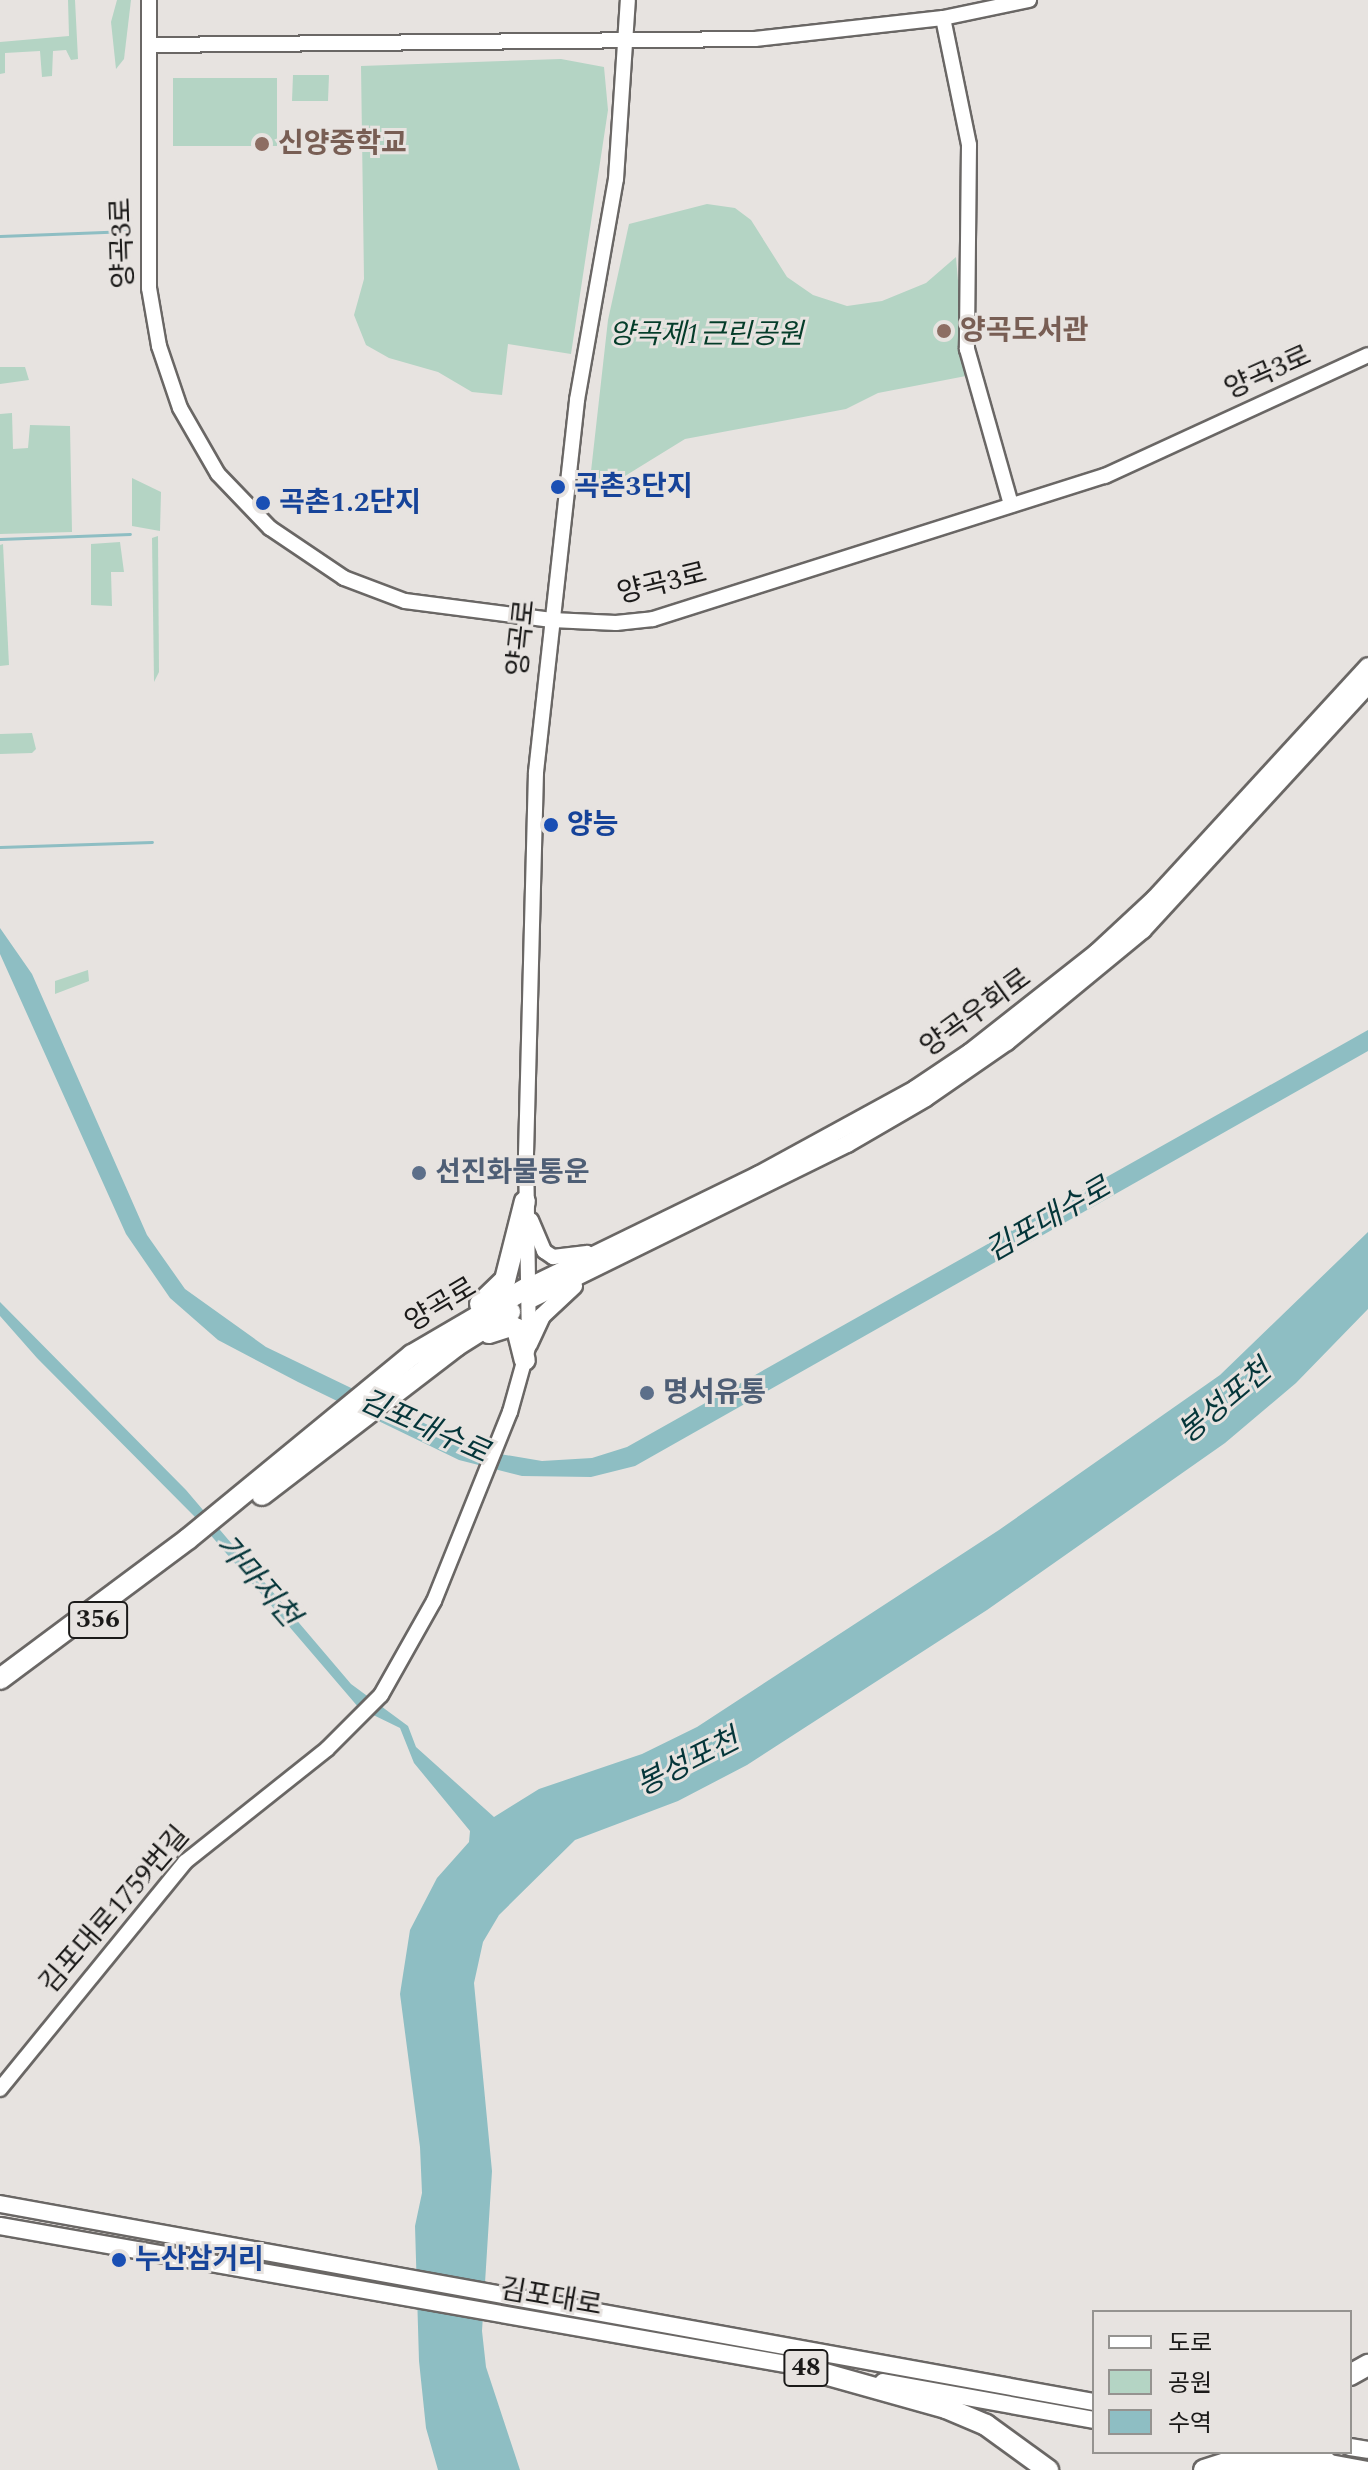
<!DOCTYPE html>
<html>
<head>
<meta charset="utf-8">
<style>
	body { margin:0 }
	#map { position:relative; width:1368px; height:2470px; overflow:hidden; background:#e7e3e0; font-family:Spectral,"Noto Sans KR",serif }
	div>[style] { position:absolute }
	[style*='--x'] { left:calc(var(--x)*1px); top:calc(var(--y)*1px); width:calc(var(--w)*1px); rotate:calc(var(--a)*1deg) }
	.green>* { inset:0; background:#b4d4c4 }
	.water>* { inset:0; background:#8ebec3 }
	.stream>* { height:3px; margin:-1.5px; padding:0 1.5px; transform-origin:1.5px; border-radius:1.5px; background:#8ebec3 }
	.roads { filter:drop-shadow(2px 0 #6a6765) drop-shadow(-2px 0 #6a6765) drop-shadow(0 2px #6a6765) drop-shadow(0 -2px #6a6765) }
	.minor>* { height:14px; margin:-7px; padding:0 7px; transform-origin:7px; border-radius:7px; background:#fff }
	.major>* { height:16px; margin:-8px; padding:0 8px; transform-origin:8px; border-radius:8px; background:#fff }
	.highway>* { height:20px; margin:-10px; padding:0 10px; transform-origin:10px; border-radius:10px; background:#fff }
	.dots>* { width:22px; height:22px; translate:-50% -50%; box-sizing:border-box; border:4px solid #e7e3e0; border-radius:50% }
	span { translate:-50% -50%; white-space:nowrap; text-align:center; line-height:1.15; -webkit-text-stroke:6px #e7e3e0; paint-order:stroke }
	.shield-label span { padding:2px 6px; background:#e7e3e0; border:2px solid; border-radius:6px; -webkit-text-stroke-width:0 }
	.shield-label { font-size:26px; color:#1b1a19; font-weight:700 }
	.education-label { font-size:28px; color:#785e54; font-weight:700 }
	.left { translate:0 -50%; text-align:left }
	.street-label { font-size:28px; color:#1b1a19 }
	.park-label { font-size:28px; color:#043c29; font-style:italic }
	.transit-label { font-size:28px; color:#164399; font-weight:700 }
	.service-label { font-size:28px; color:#4e5e75; font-weight:700 }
	.water-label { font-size:30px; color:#043539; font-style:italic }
	.legend { position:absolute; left:1092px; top:2310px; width:260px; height:144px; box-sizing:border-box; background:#e7e3e0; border:2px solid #959390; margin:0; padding:10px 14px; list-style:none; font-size:24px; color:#1b1a19 }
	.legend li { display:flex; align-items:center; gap:16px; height:40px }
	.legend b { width:40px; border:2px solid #959390 }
</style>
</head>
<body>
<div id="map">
	<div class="green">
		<i style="clip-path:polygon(68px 0,75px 0,78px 59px,71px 60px,66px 50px,53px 51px,52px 76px,42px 77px,40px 51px,5px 53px,5px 73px,0 74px,0 42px,69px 36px)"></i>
		<i style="clip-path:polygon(117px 0,131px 0,124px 59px,116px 69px,111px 22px)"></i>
		<i style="clip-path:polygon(561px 59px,604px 67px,608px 110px,571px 354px,508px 344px,502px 395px,472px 392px,438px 372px,389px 358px,366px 345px,354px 315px,364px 279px,361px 66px)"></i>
		<i style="clip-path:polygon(293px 75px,329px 75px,328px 101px,292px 101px)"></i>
		<i style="clip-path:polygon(173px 78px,277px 78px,277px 146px,173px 146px)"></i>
		<i style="clip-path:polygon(707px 204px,735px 208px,751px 220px,787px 277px,813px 295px,847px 306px,882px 301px,926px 283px,956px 257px,966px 376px,878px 393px,846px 409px,685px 439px,599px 492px,589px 489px,608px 320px,629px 224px)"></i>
		<i style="clip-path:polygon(0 367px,25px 367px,29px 380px,0 384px)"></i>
		<i style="clip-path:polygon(12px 413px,13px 449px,28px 448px,30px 425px,70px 426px,72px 532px,0 534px,0 414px)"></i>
		<i style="clip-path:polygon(132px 478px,161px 492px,160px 531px,132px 526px)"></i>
		<i style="clip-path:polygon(158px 536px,159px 672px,154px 682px,152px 538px)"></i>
		<i style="clip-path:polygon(120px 542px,124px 572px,111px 572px,112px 606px,91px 605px,91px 544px)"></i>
		<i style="clip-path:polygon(3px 544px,9px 665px,0 666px,0 545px)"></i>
		<i style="clip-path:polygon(32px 733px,36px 749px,32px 753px,0 754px,0 734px)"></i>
		<i style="clip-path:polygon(88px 970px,89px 981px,55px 994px,55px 981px)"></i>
	</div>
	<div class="water">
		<i style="clip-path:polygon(0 928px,32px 974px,147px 1235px,185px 1289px,266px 1347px,428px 1425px,488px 1452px,542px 1461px,592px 1458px,627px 1447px,1368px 1030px,1368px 1051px,635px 1466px,591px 1477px,522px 1476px,459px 1460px,298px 1382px,218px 1340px,170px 1298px,126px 1234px,0 954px)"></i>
		<i style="clip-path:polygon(1368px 1232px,1368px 1309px,1296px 1383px,1225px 1443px,987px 1610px,747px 1765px,678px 1801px,575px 1840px,499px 1915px,483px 1942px,474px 1983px,492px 2171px,482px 2331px,486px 2367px,520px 2470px,438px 2470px,426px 2428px,419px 2361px,415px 2226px,422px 2193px,420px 2147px,400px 1994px,410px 1930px,437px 1878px,469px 1842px,470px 1831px,414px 1763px,400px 1728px,359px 1708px,196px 1518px,37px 1358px,0 1316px,0 1302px,186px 1490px,351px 1684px,408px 1726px,416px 1747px,494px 1817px,539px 1789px,642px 1754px,697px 1727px,999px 1530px,1220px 1375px)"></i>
	</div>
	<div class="stream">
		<i style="--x:0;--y:236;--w:130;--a:-2.2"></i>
		<i style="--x:0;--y:539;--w:130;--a:-2.2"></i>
		<i style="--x:0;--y:847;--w:152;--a:-1.9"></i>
	</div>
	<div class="roads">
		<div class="minor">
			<i style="--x:149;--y:0;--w:288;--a:90"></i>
			<i style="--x:149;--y:288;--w:59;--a:80.2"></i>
			<i style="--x:159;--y:346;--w:65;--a:71.3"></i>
			<i style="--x:180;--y:408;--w:76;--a:60.1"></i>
			<i style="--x:218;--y:474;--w:75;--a:46.1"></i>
			<i style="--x:270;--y:528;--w:89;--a:34"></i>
			<i style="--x:344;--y:578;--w:65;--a:20.7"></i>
			<i style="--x:405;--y:601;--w:148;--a:7.4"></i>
			<i style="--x:552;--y:620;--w:64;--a:2.7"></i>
			<i style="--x:616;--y:623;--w:37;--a:-6"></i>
			<i style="--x:653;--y:619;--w:474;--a:-17.6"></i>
			<i style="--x:1105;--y:476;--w:289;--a:-24.7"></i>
			<i style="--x:943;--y:18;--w:130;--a:78.4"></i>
			<i style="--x:969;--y:145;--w:204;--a:90.6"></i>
			<i style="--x:967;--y:349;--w:162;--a:74.2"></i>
			<i style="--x:150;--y:45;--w:605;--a:-0.57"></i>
			<i style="--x:755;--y:39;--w:189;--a:-6.4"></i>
			<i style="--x:943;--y:18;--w:88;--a:-11.8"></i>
			<i style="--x:531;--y:1220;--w:34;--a:67"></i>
			<i style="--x:544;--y:1251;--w:11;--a:34"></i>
			<i style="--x:553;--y:1257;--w:34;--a:-7"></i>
			<i style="--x:0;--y:2089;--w:293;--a:-50.8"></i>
			<i style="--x:185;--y:1862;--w:181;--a:-38.5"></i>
			<i style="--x:327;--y:1749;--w:76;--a:-45"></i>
			<i style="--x:381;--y:1695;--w:108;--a:-60.6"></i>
			<i style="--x:434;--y:1601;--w:204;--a:-68.1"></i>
			<i style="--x:510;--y:1412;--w:71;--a:-74.4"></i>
			<i style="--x:529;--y:1344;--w:190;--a:-90.9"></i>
			<i style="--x:526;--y:1154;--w:382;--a:-88.5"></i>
			<i style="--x:536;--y:772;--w:374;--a:-83.7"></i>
			<i style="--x:577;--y:400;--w:224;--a:-80"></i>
			<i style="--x:616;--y:179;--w:179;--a:-86.2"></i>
		</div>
		<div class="major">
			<i style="--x:530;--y:1286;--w:254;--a:-26"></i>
			<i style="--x:758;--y:1175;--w:179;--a:-28.7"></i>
			<i style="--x:915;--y:1089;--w:66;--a:-33.9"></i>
			<i style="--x:970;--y:1052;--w:162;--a:-38.2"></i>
			<i style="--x:1097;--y:952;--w:78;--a:-42.9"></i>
			<i style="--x:1154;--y:899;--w:316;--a:-47.4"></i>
			<i style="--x:530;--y:1300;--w:353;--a:-26.2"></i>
			<i style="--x:847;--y:1144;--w:91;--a:-30.2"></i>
			<i style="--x:926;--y:1098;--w:98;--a:-34.7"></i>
			<i style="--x:1007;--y:1042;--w:176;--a:-39.5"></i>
			<i style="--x:1143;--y:930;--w:333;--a:-47.4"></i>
			<i style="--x:529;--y:1344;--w:31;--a:-65"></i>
			<i style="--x:542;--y:1316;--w:44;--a:-43.2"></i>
			<i style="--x:0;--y:2204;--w:1112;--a:10.26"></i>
			<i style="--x:0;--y:2226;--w:821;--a:9.96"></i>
			<i style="--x:883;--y:2382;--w:214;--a:10.2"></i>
			<i style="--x:1350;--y:2447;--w:18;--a:9"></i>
			<i style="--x:1314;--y:2460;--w:55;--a:10.5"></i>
		</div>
		<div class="highway">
			<i style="--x:480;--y:1304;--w:35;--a:-44"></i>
			<i style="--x:505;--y:1280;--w:81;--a:-75.8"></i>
			<i style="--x:489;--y:1333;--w:23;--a:-18"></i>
			<i style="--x:511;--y:1326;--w:7;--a:27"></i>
			<i style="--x:517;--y:1329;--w:32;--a:76"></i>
			<i style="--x:262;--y:1495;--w:245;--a:-37.5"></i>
			<i style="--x:456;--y:1346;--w:64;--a:-32.2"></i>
			<i style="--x:0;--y:1679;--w:234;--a:-36.7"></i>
			<i style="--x:188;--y:1539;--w:290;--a:-39.4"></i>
			<i style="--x:412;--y:1355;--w:137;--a:-30.3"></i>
			<i style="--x:800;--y:2367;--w:152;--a:15.7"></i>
			<i style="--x:946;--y:2408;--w:43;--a:23"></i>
			<i style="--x:986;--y:2425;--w:77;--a:36"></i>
			<i style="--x:1350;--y:2375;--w:21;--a:-29"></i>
			<i style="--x:1204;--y:2470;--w:23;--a:-18"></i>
			<i style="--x:1226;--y:2463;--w:100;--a:-0.6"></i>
		</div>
	</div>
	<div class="dots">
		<i style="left:262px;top:144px;background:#8d6e63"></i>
		<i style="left:944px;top:331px;background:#8d6e63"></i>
		<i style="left:558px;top:487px;background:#1a4fb4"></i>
		<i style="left:263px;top:503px;background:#1a4fb4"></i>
		<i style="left:551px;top:825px;background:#1a4fb4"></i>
		<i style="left:419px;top:1173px;background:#5c6f8a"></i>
		<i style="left:647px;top:1393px;background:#5c6f8a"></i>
		<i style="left:119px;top:2260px;background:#1a4fb4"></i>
	</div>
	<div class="shield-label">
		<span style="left:98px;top:1620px">356</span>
		<span style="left:806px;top:2368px">48</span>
	</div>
	<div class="education-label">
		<span class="left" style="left:278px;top:144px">신양중학교</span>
		<span class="left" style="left:960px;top:331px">양곡도서관</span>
	</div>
	<div class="street-label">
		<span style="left:123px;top:243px;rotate:-92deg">양곡3로</span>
		<span style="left:1268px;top:373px;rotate:-24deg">양곡3로</span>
		<span style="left:662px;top:584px;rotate:-14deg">양곡3로</span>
		<span style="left:522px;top:638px;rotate:-84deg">양곡로</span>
		<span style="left:976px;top:1013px;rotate:-36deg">양곡우회로</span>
		<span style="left:441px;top:1305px;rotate:-31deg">양곡로</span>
		<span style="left:115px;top:1910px;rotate:-49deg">김포대로1759번길</span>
		<span style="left:551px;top:2298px;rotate:10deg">김포대로</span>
	</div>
	<div class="park-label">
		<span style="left:706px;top:335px">양곡제1근린공원</span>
	</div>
	<div class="transit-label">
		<span class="left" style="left:574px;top:487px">곡촌3단지</span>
		<span class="left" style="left:279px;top:503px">곡촌1.2단지</span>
		<span class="left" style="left:567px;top:825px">양능</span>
		<span class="left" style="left:135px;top:2260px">누산삼거리</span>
	</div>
	<div class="service-label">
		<span class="left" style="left:435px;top:1173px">선진화물통운</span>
		<span class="left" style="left:663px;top:1393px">명서유통</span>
	</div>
	<div class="water-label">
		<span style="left:1048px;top:1220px;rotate:-30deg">김포대수로</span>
		<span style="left:1225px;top:1402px;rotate:-40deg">봉성포천</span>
		<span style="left:424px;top:1427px;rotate:24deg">김포대수로</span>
		<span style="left:257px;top:1581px;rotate:49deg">가마지천</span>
		<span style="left:688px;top:1763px;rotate:-27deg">봉성포천</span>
	</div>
	<ul class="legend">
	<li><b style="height:10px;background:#fff"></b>도로</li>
	<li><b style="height:22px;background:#b4d4c4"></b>공원</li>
	<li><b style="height:22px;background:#8ebec3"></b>수역</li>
	</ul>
</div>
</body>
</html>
